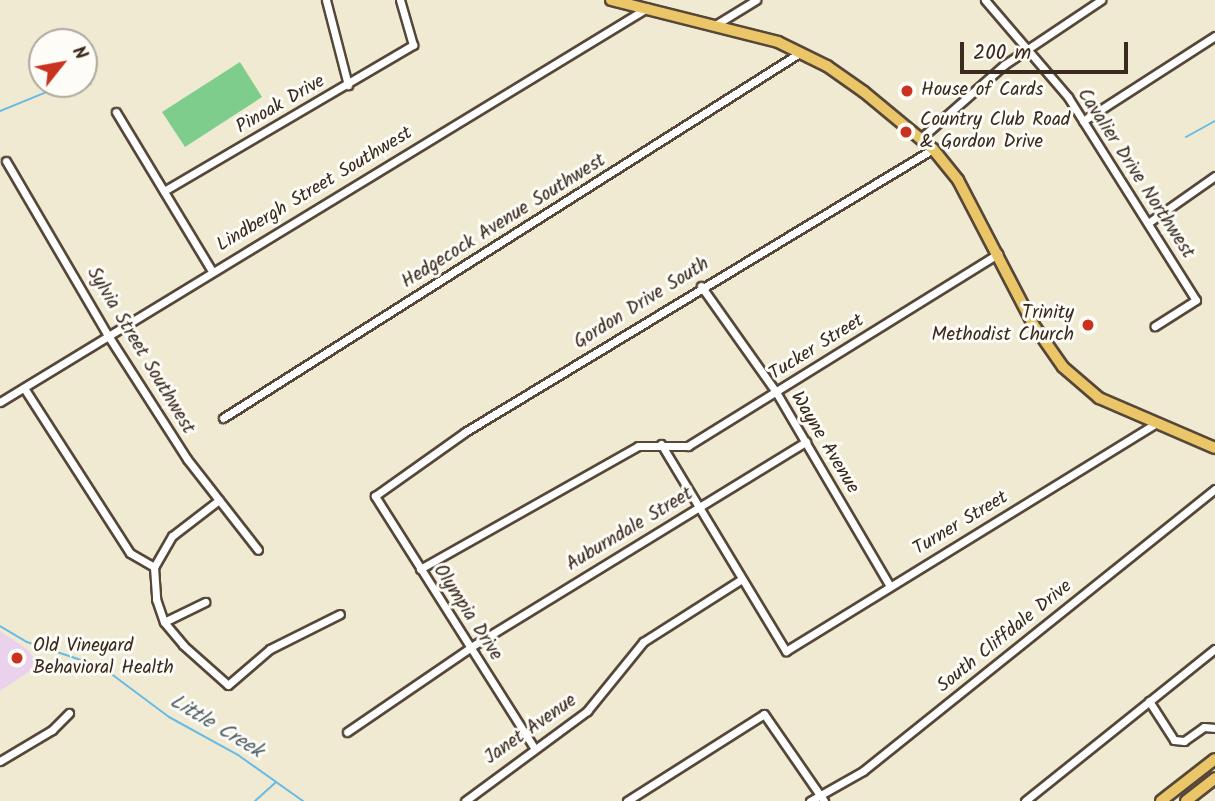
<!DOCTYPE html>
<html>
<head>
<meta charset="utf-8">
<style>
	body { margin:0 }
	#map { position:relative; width:1215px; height:801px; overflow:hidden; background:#efead1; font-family:Kalam,sans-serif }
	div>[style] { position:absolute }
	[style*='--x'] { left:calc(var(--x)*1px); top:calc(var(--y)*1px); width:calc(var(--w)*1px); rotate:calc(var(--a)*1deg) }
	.built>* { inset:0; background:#ead1ec }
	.green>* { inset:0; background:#7fcd8c }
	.stream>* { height:2px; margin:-1px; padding:0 1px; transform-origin:1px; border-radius:1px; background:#68bbe4 }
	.roads { filter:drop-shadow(2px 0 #564739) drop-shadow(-2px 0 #564739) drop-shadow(0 2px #564739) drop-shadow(0 -2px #564739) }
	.minor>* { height:7px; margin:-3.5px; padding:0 3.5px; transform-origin:3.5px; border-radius:3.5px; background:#fff }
	.primary>* { height:10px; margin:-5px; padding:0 5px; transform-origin:5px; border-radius:5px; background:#ebc669 }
	.dots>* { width:19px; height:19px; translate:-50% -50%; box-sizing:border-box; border:4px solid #fdfcf7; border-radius:50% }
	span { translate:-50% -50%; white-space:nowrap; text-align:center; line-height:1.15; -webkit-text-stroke:6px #fdfcf7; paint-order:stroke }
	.poi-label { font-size:19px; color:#3b2a1e }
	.left { translate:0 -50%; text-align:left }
	.right { translate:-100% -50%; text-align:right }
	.street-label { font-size:19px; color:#3b2a1e }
	.water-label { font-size:21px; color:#4b5d63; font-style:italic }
	.north { position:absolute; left:28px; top:28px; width:70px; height:70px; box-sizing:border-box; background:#fdfcf7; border:2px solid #afa8a0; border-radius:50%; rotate:59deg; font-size:19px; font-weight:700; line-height:28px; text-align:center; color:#3b2a1e }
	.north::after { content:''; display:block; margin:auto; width:24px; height:32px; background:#c8321e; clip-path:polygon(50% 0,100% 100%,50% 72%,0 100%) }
	.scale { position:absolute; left:960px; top:42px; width:168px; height:32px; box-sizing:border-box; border:4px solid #3b2a1e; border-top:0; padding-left:9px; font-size:21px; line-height:24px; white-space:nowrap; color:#3b2a1e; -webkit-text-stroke:5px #fdfcf7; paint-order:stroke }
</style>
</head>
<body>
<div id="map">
	<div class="built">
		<i style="clip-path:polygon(0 631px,28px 650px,39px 665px,0 691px)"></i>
	</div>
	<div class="green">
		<i style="clip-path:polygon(240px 62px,262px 97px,185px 147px,162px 112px)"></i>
	</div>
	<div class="stream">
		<i style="--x:0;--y:111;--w:58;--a:-22.2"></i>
		<i style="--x:54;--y:89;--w:37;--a:-8"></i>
		<i style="--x:1186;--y:137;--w:33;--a:-29"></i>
		<i style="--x:0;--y:626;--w:31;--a:31"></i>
		<i style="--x:27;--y:642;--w:79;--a:18.4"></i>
		<i style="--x:102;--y:667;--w:84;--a:36.7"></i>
		<i style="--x:169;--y:717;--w:79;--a:28.8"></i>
		<i style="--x:238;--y:755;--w:80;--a:35.3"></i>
		<i style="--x:255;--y:801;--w:28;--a:-42"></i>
	</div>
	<div class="roads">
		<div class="minor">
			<i style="--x:326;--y:0;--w:88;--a:75.5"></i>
			<i style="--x:985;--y:0;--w:128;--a:49.4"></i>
			<i style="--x:1068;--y:97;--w:240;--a:57.8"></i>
			<i style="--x:1196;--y:300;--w:49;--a:147.6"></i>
			<i style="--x:717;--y:24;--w:46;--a:-31.6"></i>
			<i style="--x:116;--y:112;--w:186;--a:58.9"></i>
			<i style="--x:1083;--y:121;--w:157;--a:-32.8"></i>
			<i style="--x:921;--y:138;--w:111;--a:-41.3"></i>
			<i style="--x:1004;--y:65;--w:117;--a:-33.8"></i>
			<i style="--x:6;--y:161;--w:204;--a:59.7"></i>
			<i style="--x:109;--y:337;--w:145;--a:57.4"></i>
			<i style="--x:187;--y:459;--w:115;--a:52"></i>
			<i style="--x:164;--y:191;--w:289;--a:-30.4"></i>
			<i style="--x:413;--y:45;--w:47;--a:-106.1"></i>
			<i style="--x:1148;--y:223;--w:82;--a:-35"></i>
			<i style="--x:701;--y:286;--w:130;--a:54.7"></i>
			<i style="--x:776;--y:392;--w:225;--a:59.6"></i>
			<i style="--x:24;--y:388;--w:196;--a:57.3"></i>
			<i style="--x:130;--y:553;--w:28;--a:30"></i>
			<i style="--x:0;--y:402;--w:758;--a:-31.34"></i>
			<i style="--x:223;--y:418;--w:684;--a:-32.34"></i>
			<i style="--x:661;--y:444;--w:242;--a:58.9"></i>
			<i style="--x:786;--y:651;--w:431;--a:-31.6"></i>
			<i style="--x:219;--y:500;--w:59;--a:142.5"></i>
			<i style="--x:172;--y:536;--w:36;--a:120"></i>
			<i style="--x:154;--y:567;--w:32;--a:86"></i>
			<i style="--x:156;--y:599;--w:24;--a:71"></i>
			<i style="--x:164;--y:622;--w:30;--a:50"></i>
			<i style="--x:183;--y:645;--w:60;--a:41.6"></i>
			<i style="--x:228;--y:685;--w:55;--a:-40.6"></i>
			<i style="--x:270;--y:649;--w:78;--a:-26.6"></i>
			<i style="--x:420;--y:569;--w:250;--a:-29.4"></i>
			<i style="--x:638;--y:446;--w:50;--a:0"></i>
			<i style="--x:688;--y:446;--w:365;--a:-31.8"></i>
			<i style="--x:164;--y:622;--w:46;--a:-26"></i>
			<i style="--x:1149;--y:701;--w:46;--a:57.3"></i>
			<i style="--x:1174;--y:740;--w:10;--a:6"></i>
			<i style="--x:1184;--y:741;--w:24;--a:-35"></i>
			<i style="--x:1204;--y:727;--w:11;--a:5"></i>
			<i style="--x:347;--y:732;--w:150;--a:-34.4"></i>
			<i style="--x:471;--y:647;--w:393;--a:-31.5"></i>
			<i style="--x:533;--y:746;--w:296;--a:-122.3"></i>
			<i style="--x:375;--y:496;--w:110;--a:-35.4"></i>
			<i style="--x:465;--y:432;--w:547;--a:-31.16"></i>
			<i style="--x:0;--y:761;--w:61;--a:-30.8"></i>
			<i style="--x:52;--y:730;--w:24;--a:-45"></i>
			<i style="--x:465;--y:801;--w:152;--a:-36.4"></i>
			<i style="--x:587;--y:711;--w:89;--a:-50.9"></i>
			<i style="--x:643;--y:642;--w:117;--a:-32.5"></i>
			<i style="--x:627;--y:801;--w:162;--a:-32.4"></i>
			<i style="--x:764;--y:714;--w:106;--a:55.4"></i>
			<i style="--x:810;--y:801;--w:61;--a:-29.5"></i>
			<i style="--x:863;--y:771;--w:451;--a:-38.7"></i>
			<i style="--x:1025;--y:801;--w:243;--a:-38.7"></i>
		</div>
		<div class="primary">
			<i style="--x:611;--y:0;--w:172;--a:14.1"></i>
			<i style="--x:778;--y:42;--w:55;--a:26.1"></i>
			<i style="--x:827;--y:66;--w:45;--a:35.1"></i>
			<i style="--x:864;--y:92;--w:89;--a:39.6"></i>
			<i style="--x:933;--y:149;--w:40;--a:51"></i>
			<i style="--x:958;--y:180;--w:162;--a:62.5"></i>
			<i style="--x:1033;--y:324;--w:52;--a:55.1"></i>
			<i style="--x:1063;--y:367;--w:48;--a:40.7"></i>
			<i style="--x:1099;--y:398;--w:126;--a:23.3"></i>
			<i style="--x:1161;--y:801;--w:68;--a:-37.9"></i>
			<i style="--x:1186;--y:801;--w:37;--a:-38"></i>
		</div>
	</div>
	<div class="dots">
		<i style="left:907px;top:91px;background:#c8321e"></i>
		<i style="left:906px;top:132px;background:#c8321e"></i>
		<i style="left:1088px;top:325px;background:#c8321e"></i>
		<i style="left:17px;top:658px;background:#c8321e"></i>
	</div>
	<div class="poi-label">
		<span class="left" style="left:921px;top:91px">House of Cards</span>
		<span class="left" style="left:920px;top:132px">Country Club Road<br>&amp; Gordon Drive</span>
		<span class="right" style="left:1074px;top:325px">Trinity<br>Methodist Church</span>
		<span class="left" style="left:33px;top:658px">Old Vineyard<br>Behavioral Health</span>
	</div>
	<div class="street-label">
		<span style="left:281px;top:105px;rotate:-30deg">Pinoak Drive</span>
		<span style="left:1135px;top:174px;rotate:57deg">Cavalier Drive Northwest</span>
		<span style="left:315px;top:190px;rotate:-31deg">Lindbergh Street Southwest</span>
		<span style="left:504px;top:222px;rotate:-32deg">Hedgecock Avenue Southwest</span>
		<span style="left:642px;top:304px;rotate:-32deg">Gordon Drive South</span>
		<span style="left:817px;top:348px;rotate:-32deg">Tucker Street</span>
		<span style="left:140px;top:351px;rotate:59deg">Sylvia Street Southwest</span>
		<span style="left:824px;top:443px;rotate:59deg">Wayne Avenue</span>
		<span style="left:961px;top:524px;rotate:-31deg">Turner Street</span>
		<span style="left:630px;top:530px;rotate:-31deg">Auburndale Street</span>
		<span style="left:467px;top:613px;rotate:57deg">Olympia Drive</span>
		<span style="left:1005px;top:637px;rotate:-39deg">South Cliffdale Drive</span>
		<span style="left:531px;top:730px;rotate:-35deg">Janet Avenue</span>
	</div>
	<div class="water-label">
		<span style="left:216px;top:727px;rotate:31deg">Little Creek</span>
	</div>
	<div class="north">N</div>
	<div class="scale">200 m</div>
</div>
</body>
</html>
